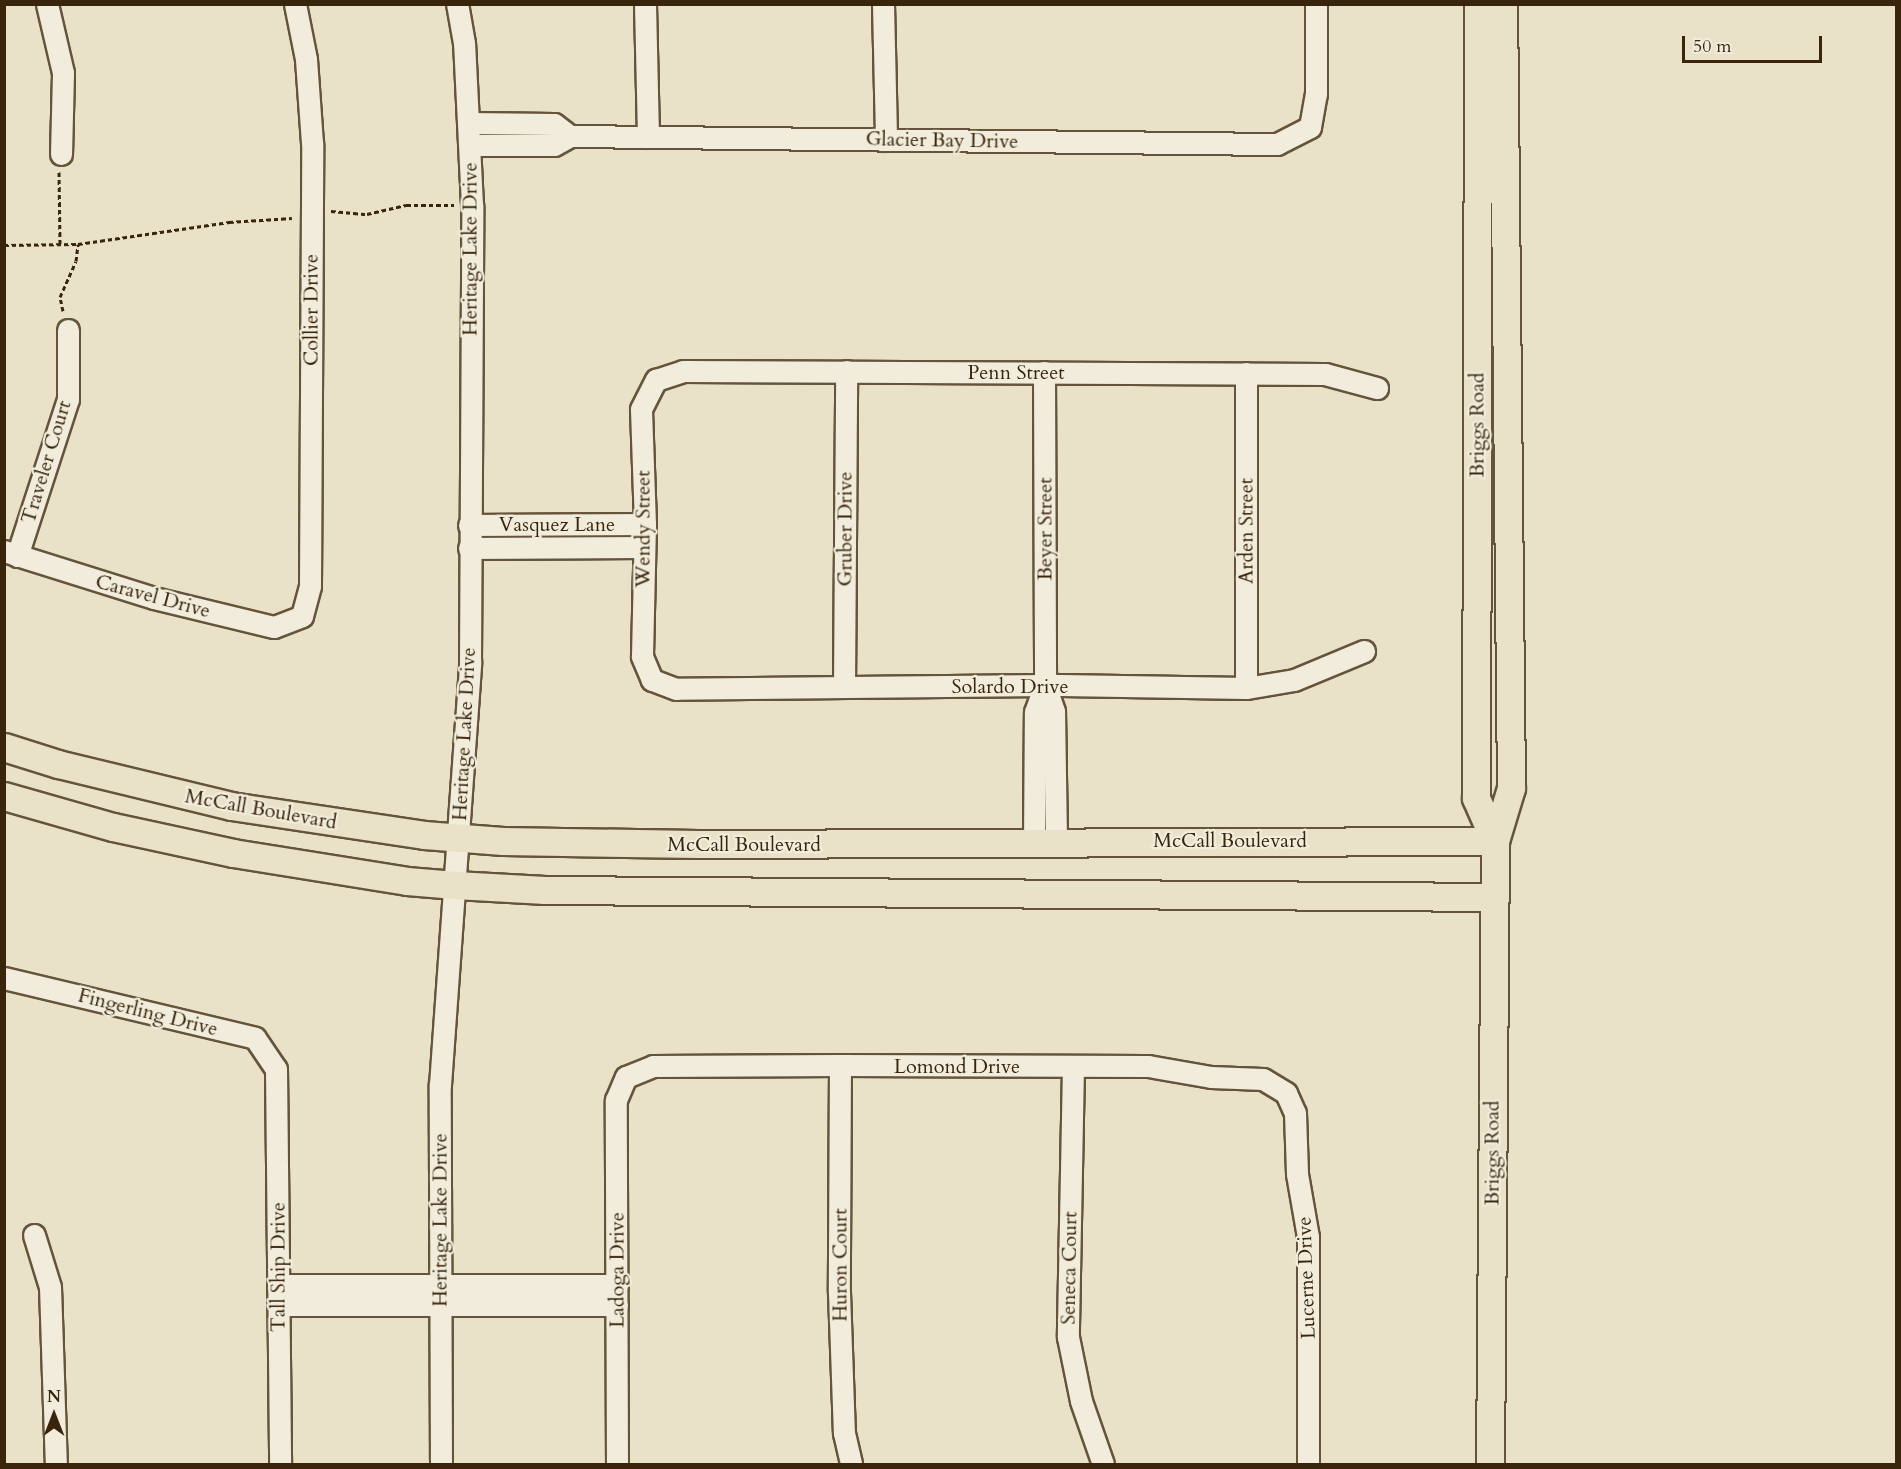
<!DOCTYPE html>
<html>
<head>
<meta charset="utf-8">
<style>
	body { margin:0 }
	#map { position:relative; width:1901px; height:1469px; overflow:hidden; background:#e9e2c8; font-family:Cardo,serif }
	div>[style] { position:absolute }
	[style*='--x'] { left:calc(var(--x)*1px); top:calc(var(--y)*1px); width:calc(var(--w)*1px); rotate:calc(var(--a)*1deg) }
	.path>* { height:3px; margin-top:-1.5px; transform-origin:0; background:repeating-linear-gradient(90deg,#39250c 0 4.5px,transparent 0 7.5px) }
	.roads { filter:drop-shadow(2px 0 #65543b) drop-shadow(-2px 0 #65543b) drop-shadow(0 2px #65543b) drop-shadow(0 -2px #65543b) }
	.minor>* { height:21px; margin:-10.5px; padding:0 10.5px; transform-origin:10.5px; border-radius:10.5px; background:#f1ecdb }
	.major>* { height:27px; margin:-13.5px; padding:0 13.5px; transform-origin:13.5px; border-radius:13.5px; background:#e9e2c8 }
	span { translate:-50% -50%; white-space:nowrap; text-align:center; line-height:1.15; -webkit-text-stroke:4.5px #f1ecdb; paint-order:stroke }
	.street-label { font-size:20px; color:#39250c }
	.frame { position:absolute; inset:0; border:6px solid #39250c; pointer-events:none }
	.north { position:absolute; left:24px; top:1385px; width:60px; height:60px; -webkit-text-stroke:4px #f1ecdb; paint-order:stroke; rotate:0deg; font-size:16px; font-weight:700; line-height:24px; text-align:center; color:#39250c }
	.north::after { content:''; display:block; margin:auto; width:21px; height:27px; background:#39250c; clip-path:polygon(50% 0,100% 100%,50% 72%,0 100%) }
	.scale { position:absolute; left:1682px; top:36px; width:140px; height:27px; box-sizing:border-box; border:3px solid #39250c; border-top:0; padding-left:8px; font-size:18px; line-height:21px; white-space:nowrap; color:#39250c; -webkit-text-stroke:4px #f1ecdb; paint-order:stroke }
</style>
</head>
<body>
<div id="map">
	<div class="path">
		<i style="--x:59;--y:172;--w:73;--a:89.2"></i>
		<i style="--x:331;--y:211;--w:36;--a:5"></i>
		<i style="--x:367;--y:214;--w:40;--a:-13"></i>
		<i style="--x:406;--y:205;--w:48;--a:0"></i>
		<i style="--x:4;--y:245;--w:74;--a:-0.8"></i>
		<i style="--x:78;--y:244;--w:153;--a:-8.3"></i>
		<i style="--x:229;--y:222;--w:63;--a:-3.6"></i>
		<i style="--x:63;--y:311;--w:14;--a:-102"></i>
		<i style="--x:60;--y:297;--w:39;--a:-66"></i>
		<i style="--x:76;--y:261;--w:17;--a:-83"></i>
	</div>
	<div class="roads">
		<div class="minor">
			<i style="--x:47;--y:4;--w:71;--a:76.9"></i>
			<i style="--x:63;--y:73;--w:81;--a:91.4"></i>
			<i style="--x:645;--y:4;--w:133;--a:88.7"></i>
			<i style="--x:883;--y:4;--w:136;--a:88.7"></i>
			<i style="--x:469;--y:123;--w:85;--a:0.7"></i>
			<i style="--x:554;--y:124;--w:20;--a:37"></i>
			<i style="--x:470;--y:145;--w:84;--a:0"></i>
			<i style="--x:554;--y:145;--w:18;--a:-29"></i>
			<i style="--x:570;--y:136;--w:707;--a:0.65"></i>
			<i style="--x:1277;--y:144;--w:37;--a:-27"></i>
			<i style="--x:1310;--y:127;--w:34;--a:-80"></i>
			<i style="--x:1316;--y:94;--w:90;--a:-90"></i>
			<i style="--x:1044;--y:372;--w:313;--a:89.8"></i>
			<i style="--x:1045;--y:685;--w:28;--a:71"></i>
			<i style="--x:1054;--y:711;--w:131;--a:89.1"></i>
			<i style="--x:1246;--y:373;--w:315;--a:90"></i>
			<i style="--x:469;--y:525;--w:176;--a:-0.3"></i>
			<i style="--x:469;--y:548;--w:175;--a:-0.3"></i>
			<i style="--x:4;--y:551;--w:157;--a:17.4"></i>
			<i style="--x:154;--y:598;--w:123;--a:13.6"></i>
			<i style="--x:274;--y:627;--w:30;--a:-21"></i>
			<i style="--x:302;--y:616;--w:31;--a:-75"></i>
			<i style="--x:310;--y:586;--w:443;--a:-89.7"></i>
			<i style="--x:312;--y:143;--w:84;--a:-94.1"></i>
			<i style="--x:306;--y:59;--w:56;--a:-101.3"></i>
			<i style="--x:17;--y:556;--w:165;--a:-72"></i>
			<i style="--x:68;--y:399;--w:69;--a:-90"></i>
			<i style="--x:1364;--y:651;--w:76;--a:157.5"></i>
			<i style="--x:1294;--y:680;--w:49;--a:170.5"></i>
			<i style="--x:1246;--y:688;--w:201;--a:-179.1"></i>
			<i style="--x:1045;--y:685;--w:369;--a:179.4"></i>
			<i style="--x:676;--y:689;--w:26;--a:-159"></i>
			<i style="--x:652;--y:680;--w:26;--a:-113"></i>
			<i style="--x:642;--y:656;--w:132;--a:-88.7"></i>
			<i style="--x:645;--y:524;--w:115;--a:-92"></i>
			<i style="--x:641;--y:409;--w:33;--a:-63"></i>
			<i style="--x:656;--y:380;--w:28;--a:-18"></i>
			<i style="--x:683;--y:371;--w:642;--a:0.27"></i>
			<i style="--x:1325;--y:374;--w:54;--a:15.1"></i>
			<i style="--x:844;--y:687;--w:316;--a:-89.6"></i>
			<i style="--x:1034;--y:843;--w:131;--a:-89.6"></i>
			<i style="--x:1035;--y:712;--w:29;--a:-70"></i>
			<i style="--x:4;--y:978;--w:258;--a:13.4"></i>
			<i style="--x:255;--y:1038;--w:37;--a:56"></i>
			<i style="--x:276;--y:1069;--w:395;--a:89.4"></i>
			<i style="--x:840;--y:1065;--w:227;--a:90.3"></i>
			<i style="--x:839;--y:1292;--w:141;--a:88"></i>
			<i style="--x:844;--y:1433;--w:32;--a:77"></i>
			<i style="--x:1073;--y:1066;--w:271;--a:91.1"></i>
			<i style="--x:1068;--y:1337;--w:65;--a:78.5"></i>
			<i style="--x:1081;--y:1401;--w:67;--a:70.8"></i>
			<i style="--x:34;--y:1235;--w:54;--a:72.9"></i>
			<i style="--x:50;--y:1287;--w:177;--a:88.1"></i>
			<i style="--x:278;--y:1285;--w:339;--a:0"></i>
			<i style="--x:278;--y:1305;--w:339;--a:0"></i>
			<i style="--x:441;--y:1464;--w:379;--a:-90.2"></i>
			<i style="--x:440;--y:1085;--w:424;--a:-85.9"></i>
			<i style="--x:470;--y:662;--w:457;--a:-89.7"></i>
			<i style="--x:472;--y:205;--w:162;--a:-92.8"></i>
			<i style="--x:464;--y:43;--w:40;--a:-100"></i>
			<i style="--x:617;--y:1464;--w:364;--a:-90.2"></i>
			<i style="--x:616;--y:1100;--w:25;--a:-67"></i>
			<i style="--x:626;--y:1077;--w:29;--a:-22"></i>
			<i style="--x:653;--y:1066;--w:187;--a:-0.3"></i>
			<i style="--x:840;--y:1065;--w:308;--a:0.2"></i>
			<i style="--x:1148;--y:1066;--w:64;--a:9.9"></i>
			<i style="--x:1211;--y:1077;--w:52;--a:2.2"></i>
			<i style="--x:1263;--y:1079;--w:27;--a:31"></i>
			<i style="--x:1286;--y:1093;--w:22;--a:66"></i>
			<i style="--x:1295;--y:1113;--w:61;--a:88.1"></i>
			<i style="--x:1297;--y:1174;--w:64;--a:80.1"></i>
			<i style="--x:1308;--y:1237;--w:227;--a:90"></i>
		</div>
		<div class="major">
			<i style="--x:1478;--y:4;--w:794;--a:90.14"></i>
			<i style="--x:1476;--y:798;--w:47;--a:66.2"></i>
			<i style="--x:4;--y:747;--w:57;--a:17.5"></i>
			<i style="--x:58;--y:764;--w:178;--a:13.6"></i>
			<i style="--x:231;--y:806;--w:195;--a:8.5"></i>
			<i style="--x:424;--y:835;--w:79;--a:4.3"></i>
			<i style="--x:503;--y:841;--w:195;--a:0.9"></i>
			<i style="--x:698;--y:844;--w:797;--a:-0.22"></i>
			<i style="--x:4;--y:796;--w:113;--a:15.9"></i>
			<i style="--x:113;--y:827;--w:123;--a:12.2"></i>
			<i style="--x:233;--y:853;--w:176;--a:9.1"></i>
			<i style="--x:407;--y:881;--w:48;--a:4.8"></i>
			<i style="--x:455;--y:885;--w:90;--a:3.2"></i>
			<i style="--x:545;--y:890;--w:949;--a:0.42"></i>
			<i style="--x:1490;--y:1464;--w:623;--a:-89.54"></i>
			<i style="--x:1495;--y:841;--w:55;--a:-73.2"></i>
			<i style="--x:1511;--y:788;--w:784;--a:-90.58"></i>
		</div>
	</div>
	<div class="street-label">
		<span style="left:942px;top:140px;rotate:1deg">Glacier Bay Drive</span>
		<span style="left:470px;top:249px;rotate:-90deg">Heritage Lake Drive</span>
		<span style="left:311px;top:310px;rotate:-90deg">Collier Drive</span>
		<span style="left:1016px;top:372px">Penn Street</span>
		<span style="left:1477px;top:425px;rotate:-90deg">Briggs Road</span>
		<span style="left:46px;top:462px;rotate:-73deg">Traveler Court</span>
		<span style="left:557px;top:524px">Vasquez Lane</span>
		<span style="left:643px;top:529px;rotate:-90deg">Wendy Street</span>
		<span style="left:845px;top:529px;rotate:-90deg">Gruber Drive</span>
		<span style="left:1045px;top:529px;rotate:-90deg">Beyer Street</span>
		<span style="left:1246px;top:531px;rotate:-90deg">Arden Street</span>
		<span style="left:153px;top:596px;rotate:15deg">Caravel Drive</span>
		<span style="left:1010px;top:686px">Solardo Drive</span>
		<span style="left:464px;top:734px;rotate:-87deg">Heritage Lake Drive</span>
		<span style="left:261px;top:809px;rotate:10deg">McCall Boulevard</span>
		<span style="left:1230px;top:840px">McCall Boulevard</span>
		<span style="left:744px;top:844px">McCall Boulevard</span>
		<span style="left:148px;top:1012px;rotate:14deg">Fingerling Drive</span>
		<span style="left:957px;top:1066px">Lomond Drive</span>
		<span style="left:1492px;top:1153px;rotate:-90deg">Briggs Road</span>
		<span style="left:440px;top:1220px;rotate:-90deg">Heritage Lake Drive</span>
		<span style="left:840px;top:1265px;rotate:-90deg">Huron Court</span>
		<span style="left:278px;top:1267px;rotate:-90deg">Tall Ship Drive</span>
		<span style="left:1069px;top:1268px;rotate:-89deg">Seneca Court</span>
		<span style="left:617px;top:1270px;rotate:-90deg">Ladoga Drive</span>
		<span style="left:1306px;top:1278px;rotate:-92deg">Lucerne Drive</span>
	</div>
	<div class="frame"></div>
	<div class="north">N</div>
	<div class="scale">50 m</div>
</div>
</body>
</html>
